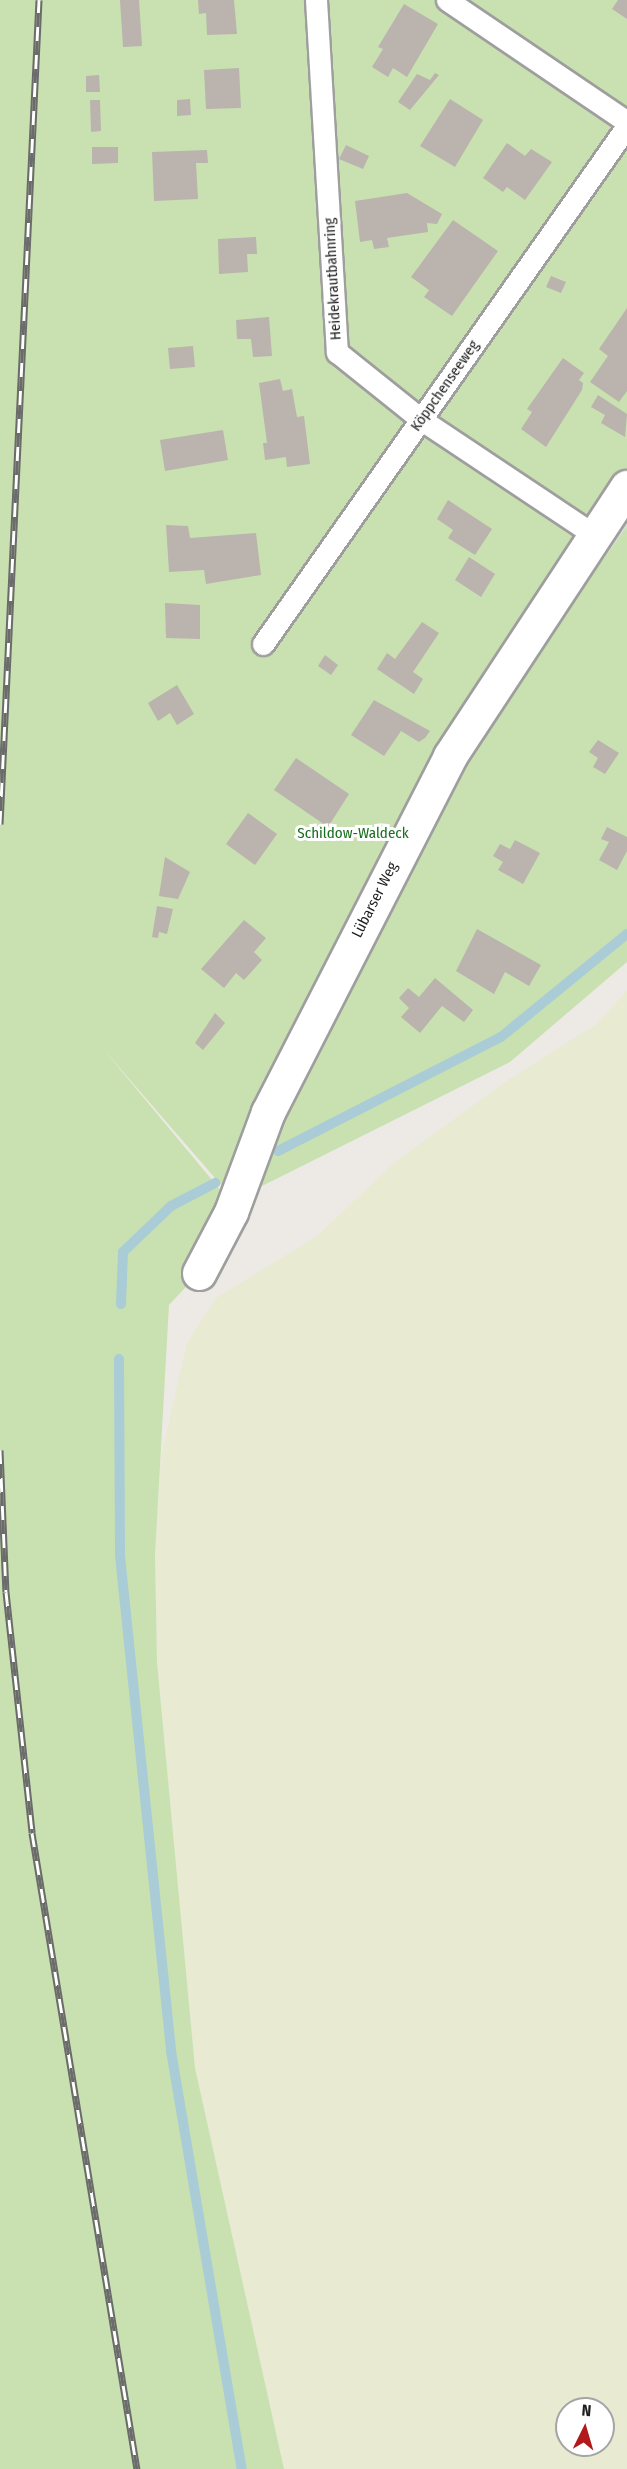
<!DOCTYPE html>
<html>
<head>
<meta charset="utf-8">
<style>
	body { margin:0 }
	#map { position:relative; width:627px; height:2469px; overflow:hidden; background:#edeae5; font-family:"Fira Sans Condensed",sans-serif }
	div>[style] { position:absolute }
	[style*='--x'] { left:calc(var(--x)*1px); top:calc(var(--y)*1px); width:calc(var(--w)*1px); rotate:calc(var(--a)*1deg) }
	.farmland>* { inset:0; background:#e8ead2 }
	.grass>* { inset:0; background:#c9e1b0 }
	.parking>* { inset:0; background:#ddd }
	.stream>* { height:10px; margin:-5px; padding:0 5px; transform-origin:5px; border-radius:5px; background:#aaccd6 }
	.building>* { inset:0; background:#bab3ae }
	.roads { filter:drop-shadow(2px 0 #9e9e9e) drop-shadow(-2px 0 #9e9e9e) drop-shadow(0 2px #9e9e9e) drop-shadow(0 -2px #9e9e9e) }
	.service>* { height:21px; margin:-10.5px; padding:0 10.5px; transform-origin:10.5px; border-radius:10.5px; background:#fff }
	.minor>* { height:33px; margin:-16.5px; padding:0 16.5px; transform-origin:16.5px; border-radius:16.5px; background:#fff }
	.rail>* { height:7px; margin-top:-3.5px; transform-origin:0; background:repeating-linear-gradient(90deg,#fff 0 14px,#6b6b6b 0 28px); box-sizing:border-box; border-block:2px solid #6b6b6b }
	span { translate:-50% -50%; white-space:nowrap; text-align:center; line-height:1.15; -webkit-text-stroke:6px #fff; paint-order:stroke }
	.street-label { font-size:15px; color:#1d1d1d }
	.park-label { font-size:15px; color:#196e1f }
	.north { position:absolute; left:555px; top:2397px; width:60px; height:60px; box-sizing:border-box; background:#fff; border:2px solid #a5a5a5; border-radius:50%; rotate:5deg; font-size:16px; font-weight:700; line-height:24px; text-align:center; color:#1d1d1d }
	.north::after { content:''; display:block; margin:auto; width:21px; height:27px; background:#b2191a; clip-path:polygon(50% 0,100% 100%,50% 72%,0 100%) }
</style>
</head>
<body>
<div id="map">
	<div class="farmland">
		<i style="clip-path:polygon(evenodd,627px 991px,627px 2469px,284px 2469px,195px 2068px,157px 1662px,155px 1555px,161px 1457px,187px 1343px,216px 1298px,317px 1236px,395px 1162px,508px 1080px,595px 1025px,627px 991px,567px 2409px,603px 2409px,603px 2445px,567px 2445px,567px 2409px)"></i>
	</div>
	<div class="grass">
		<i style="clip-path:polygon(0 0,627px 0,627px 962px,510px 1062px,234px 1200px,104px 1050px,232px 1204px,199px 1273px,169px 1305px,155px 1555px,157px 1662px,195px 2068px,284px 2469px,0 2469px)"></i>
	</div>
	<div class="parking">
		<i style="clip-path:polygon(627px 512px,627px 526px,603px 560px,594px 554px)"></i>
	</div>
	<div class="stream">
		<i style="--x:278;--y:1151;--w:250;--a:-27.1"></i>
		<i style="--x:501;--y:1037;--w:163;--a:-39.3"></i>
		<i style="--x:121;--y:1304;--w:52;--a:-87.8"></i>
		<i style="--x:123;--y:1252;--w:66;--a:-43.8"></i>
		<i style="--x:171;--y:1206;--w:50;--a:-27.6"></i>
		<i style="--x:119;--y:1359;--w:197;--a:89.7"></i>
		<i style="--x:120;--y:1556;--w:498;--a:84.1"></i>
		<i style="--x:171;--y:2051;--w:424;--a:80.4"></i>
	</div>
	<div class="building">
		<i style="clip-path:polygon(120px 0,139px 0,142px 46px,123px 47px)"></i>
		<i style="clip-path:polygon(198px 0,234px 0,237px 34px,207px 35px,206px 13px,199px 14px)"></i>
		<i style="clip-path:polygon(618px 0,627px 0,627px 19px,612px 9px)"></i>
		<i style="clip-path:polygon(404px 4px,438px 24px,407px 77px,393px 68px,388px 77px,372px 67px,383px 49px,378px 47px)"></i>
		<i style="clip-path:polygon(239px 68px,241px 108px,206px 109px,204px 70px)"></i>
		<i style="clip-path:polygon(435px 73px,439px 75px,410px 110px,398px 102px,417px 74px,430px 80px)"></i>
		<i style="clip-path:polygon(99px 75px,100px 92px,86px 92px,86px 76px)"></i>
		<i style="clip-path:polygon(190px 99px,191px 115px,177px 116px,177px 100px)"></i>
		<i style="clip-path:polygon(450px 99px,483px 120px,455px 167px,420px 146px)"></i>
		<i style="clip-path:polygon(90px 100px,100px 100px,101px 131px,91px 132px)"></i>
		<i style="clip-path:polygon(507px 143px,525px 156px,531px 149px,552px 162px,525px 200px,507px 187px,503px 192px,483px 178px)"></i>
		<i style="clip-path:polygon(346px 145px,369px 156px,363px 169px,339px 159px)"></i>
		<i style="clip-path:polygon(92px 147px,118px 147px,118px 163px,92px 164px)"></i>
		<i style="clip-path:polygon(207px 150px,208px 163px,196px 163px,198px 199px,154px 201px,152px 152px)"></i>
		<i style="clip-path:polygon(407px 193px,442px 214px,437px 224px,427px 223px,428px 232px,387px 238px,389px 247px,374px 249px,372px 240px,360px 242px,355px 201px)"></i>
		<i style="clip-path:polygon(453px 220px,498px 251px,452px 316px,424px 297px,429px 290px,411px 277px)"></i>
		<i style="clip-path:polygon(256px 237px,257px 254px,247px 254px,248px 272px,219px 274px,218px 239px)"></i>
		<i style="clip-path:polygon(551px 276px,566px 282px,561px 293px,546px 287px)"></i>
		<i style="clip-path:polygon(627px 308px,627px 391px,619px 402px,590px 382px,608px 356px,599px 349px)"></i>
		<i style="clip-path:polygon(269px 317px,272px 356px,253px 357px,251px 339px,237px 339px,236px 320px)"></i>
		<i style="clip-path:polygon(193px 346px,195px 367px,170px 369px,168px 348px)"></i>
		<i style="clip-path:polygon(563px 358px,584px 373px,579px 380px,583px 383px,582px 390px,546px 447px,521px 429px,532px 412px,527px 409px)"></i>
		<i style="clip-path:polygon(280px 379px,283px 391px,292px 389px,297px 417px,304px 416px,310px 464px,287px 467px,286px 457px,265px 460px,263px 443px,267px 443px,259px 383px)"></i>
		<i style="clip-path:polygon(598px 395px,627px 414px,625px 437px,601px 423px,605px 415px,591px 407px)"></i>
		<i style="clip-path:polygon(223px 430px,228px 460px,165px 471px,160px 440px)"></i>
		<i style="clip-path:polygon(448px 500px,492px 529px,475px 555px,448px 538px,453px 530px,437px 519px)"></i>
		<i style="clip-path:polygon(166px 525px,188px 526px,190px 538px,256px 533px,261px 575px,206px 584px,204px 570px,169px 572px)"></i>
		<i style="clip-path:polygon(469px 557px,495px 574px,481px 597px,455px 580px)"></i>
		<i style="clip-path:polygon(165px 603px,200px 605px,200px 639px,166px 638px)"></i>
		<i style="clip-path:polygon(422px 622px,439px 633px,413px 672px,423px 679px,414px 694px,377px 669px,387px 653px,395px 659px)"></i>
		<i style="clip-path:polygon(325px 655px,338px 665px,331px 675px,318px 666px)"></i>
		<i style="clip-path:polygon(177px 685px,194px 714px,177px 725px,170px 713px,158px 721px,148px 703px)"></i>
		<i style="clip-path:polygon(374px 700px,430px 731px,425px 738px,419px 742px,401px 731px,384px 756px,351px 735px)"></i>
		<i style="clip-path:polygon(598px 740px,619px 753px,605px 774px,593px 767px,598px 758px,589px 752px)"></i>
		<i style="clip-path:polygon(296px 758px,349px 794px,328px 827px,274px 790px)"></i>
		<i style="clip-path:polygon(248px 813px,277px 834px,255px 865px,226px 844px)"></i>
		<i style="clip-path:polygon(607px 827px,627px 837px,627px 851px,617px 870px,599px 860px,609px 842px,601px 839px)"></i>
		<i style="clip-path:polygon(515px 840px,540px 853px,523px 884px,498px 870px,503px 862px,493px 856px,500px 844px,510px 849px)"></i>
		<i style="clip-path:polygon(165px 857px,190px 872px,178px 899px,159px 896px)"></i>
		<i style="clip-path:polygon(157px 906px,173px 909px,167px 934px,159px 932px,158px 938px,152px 937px)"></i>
		<i style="clip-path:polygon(244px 920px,266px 938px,254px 952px,262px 960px,244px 980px,236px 973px,224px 988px,201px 969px)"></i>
		<i style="clip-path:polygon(477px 929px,541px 965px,529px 986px,505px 972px,494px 994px,456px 971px)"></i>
		<i style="clip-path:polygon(435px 978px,473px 1010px,464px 1022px,442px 1006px,420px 1033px,401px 1017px,409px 1008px,399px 998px,408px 988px,419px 997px)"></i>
		<i style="clip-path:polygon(215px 1013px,225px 1023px,203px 1050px,195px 1043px)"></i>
	</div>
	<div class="roads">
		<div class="service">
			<i style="--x:316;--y:0;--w:353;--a:86.6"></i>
			<i style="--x:337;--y:352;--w:109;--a:38.7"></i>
			<i style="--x:422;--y:420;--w:206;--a:33.7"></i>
			<i style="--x:447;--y:0;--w:217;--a:34.1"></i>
			<i style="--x:263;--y:644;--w:633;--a:-54.9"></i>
		</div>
		<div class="minor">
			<i style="--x:199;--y:1273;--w:69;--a:-62.3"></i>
			<i style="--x:231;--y:1212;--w:107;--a:-69.7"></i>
			<i style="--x:268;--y:1112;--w:400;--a:-62.9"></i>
			<i style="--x:450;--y:756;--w:322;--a:-56.7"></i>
		</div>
	</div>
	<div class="rail">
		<i style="--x:0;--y:824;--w:825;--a:-87.29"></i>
		<i style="--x:0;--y:1450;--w:142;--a:87.6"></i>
		<i style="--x:6;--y:1592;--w:242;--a:83.8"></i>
		<i style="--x:32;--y:1833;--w:645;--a:80.63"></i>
	</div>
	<div class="street-label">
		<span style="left:333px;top:279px;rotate:-93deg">Heidekrautbahnring</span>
		<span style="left:445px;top:386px;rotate:-55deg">Köppchenseeweg</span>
		<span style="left:375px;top:900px;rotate:-63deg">Lübarser Weg</span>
	</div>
	<div class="park-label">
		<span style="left:353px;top:834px">Schildow-Waldeck</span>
	</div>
	<div class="north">N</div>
</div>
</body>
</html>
